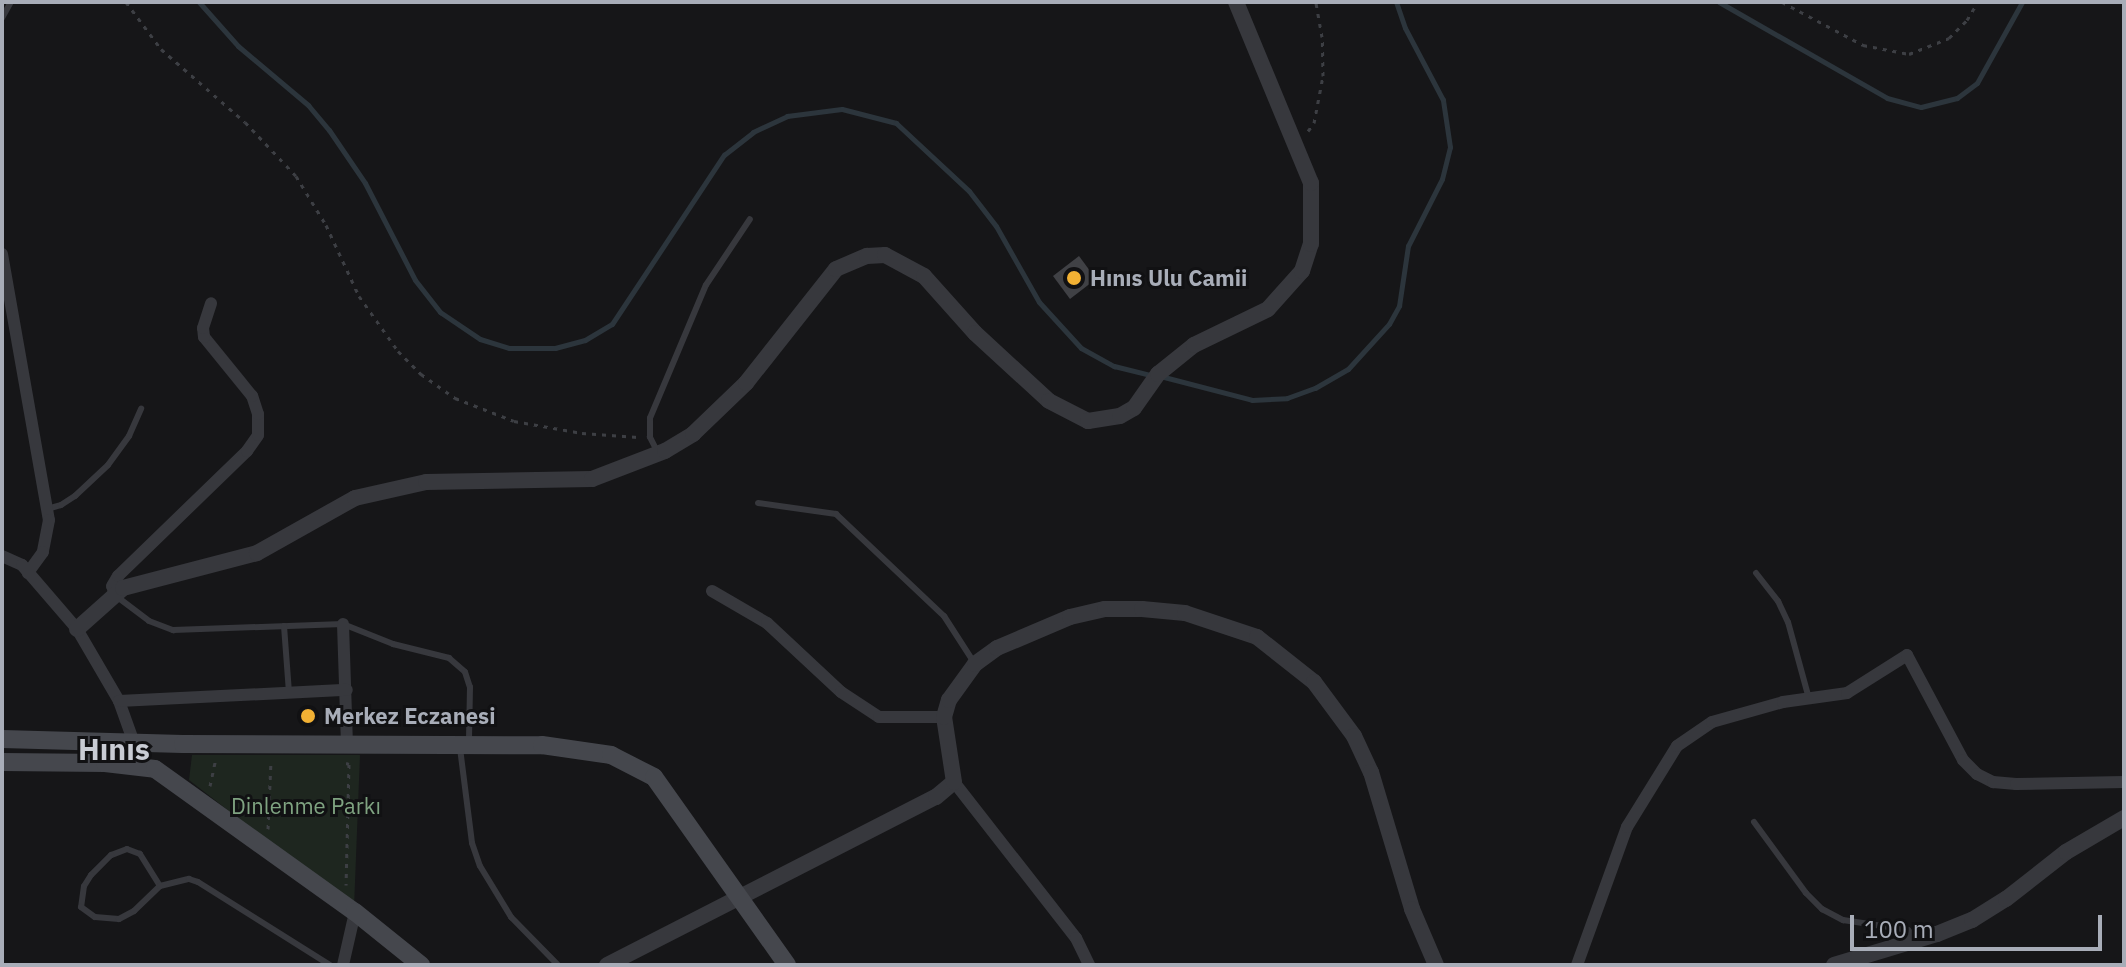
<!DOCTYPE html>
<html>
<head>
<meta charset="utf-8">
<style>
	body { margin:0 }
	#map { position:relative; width:2126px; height:967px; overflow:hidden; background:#161618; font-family:"IBM Plex Sans",sans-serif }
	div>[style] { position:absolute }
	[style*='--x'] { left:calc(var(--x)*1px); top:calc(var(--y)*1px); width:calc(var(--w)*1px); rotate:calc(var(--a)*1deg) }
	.green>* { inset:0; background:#1e261f }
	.stream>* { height:5px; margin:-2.5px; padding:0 2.5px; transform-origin:2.5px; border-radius:2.5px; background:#2c353c }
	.building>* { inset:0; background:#404145 }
	.path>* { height:3px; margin-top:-1.5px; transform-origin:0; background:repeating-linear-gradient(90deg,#3d3f44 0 4px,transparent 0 10px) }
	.service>* { height:6px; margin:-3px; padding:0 3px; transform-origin:3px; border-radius:3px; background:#37383d }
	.minor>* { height:12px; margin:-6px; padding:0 6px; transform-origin:6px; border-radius:6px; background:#37383d }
	.tertiary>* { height:16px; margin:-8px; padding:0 8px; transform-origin:8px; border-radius:8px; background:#37383d }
	.secondary>* { height:18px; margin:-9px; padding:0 9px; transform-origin:9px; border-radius:9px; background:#45474d }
	.dots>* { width:22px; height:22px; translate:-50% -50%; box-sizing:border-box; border:4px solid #111113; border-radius:50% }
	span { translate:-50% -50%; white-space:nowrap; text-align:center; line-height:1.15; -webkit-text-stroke:6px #111113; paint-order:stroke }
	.poi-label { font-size:22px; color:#a8adb8; font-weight:700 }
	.left { translate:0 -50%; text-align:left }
	.park-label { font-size:22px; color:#7fa381 }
	.district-label { font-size:30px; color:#c9ccd4; font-weight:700 }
	.frame { position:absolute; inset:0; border:4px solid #a8adb8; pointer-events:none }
	.scale { position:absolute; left:1850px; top:915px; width:252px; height:36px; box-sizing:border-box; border:4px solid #a8adb8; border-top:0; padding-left:10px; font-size:24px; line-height:28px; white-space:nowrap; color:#a8adb8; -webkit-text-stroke:6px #111113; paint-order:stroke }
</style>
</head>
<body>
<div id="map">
	<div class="green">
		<i style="clip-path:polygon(192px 755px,360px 755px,354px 908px,189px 780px)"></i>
	</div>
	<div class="stream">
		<i style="--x:199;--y:2;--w:59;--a:48.4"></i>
		<i style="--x:238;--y:46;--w:92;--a:40.1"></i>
		<i style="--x:308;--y:105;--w:33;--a:50"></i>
		<i style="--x:329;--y:130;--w:64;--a:55.8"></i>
		<i style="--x:365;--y:183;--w:109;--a:62.7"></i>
		<i style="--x:415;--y:280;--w:41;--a:52"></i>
		<i style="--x:440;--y:312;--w:48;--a:34"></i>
		<i style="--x:480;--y:339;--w:30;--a:17"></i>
		<i style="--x:509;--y:348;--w:46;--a:0"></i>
		<i style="--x:555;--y:348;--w:31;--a:-15"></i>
		<i style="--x:585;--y:340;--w:31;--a:-31"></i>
		<i style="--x:612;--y:324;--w:203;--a:-56.5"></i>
		<i style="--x:724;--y:155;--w:37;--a:-38"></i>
		<i style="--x:753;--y:132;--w:38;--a:-25"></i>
		<i style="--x:787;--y:116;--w:55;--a:-7.3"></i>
		<i style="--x:842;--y:109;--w:56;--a:14.5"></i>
		<i style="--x:896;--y:123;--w:100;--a:43"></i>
		<i style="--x:969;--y:191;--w:44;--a:52.4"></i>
		<i style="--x:996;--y:226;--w:87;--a:60.5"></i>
		<i style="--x:1039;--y:302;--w:62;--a:47.6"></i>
		<i style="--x:1081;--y:348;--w:38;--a:29"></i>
		<i style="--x:1114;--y:366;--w:41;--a:14"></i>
		<i style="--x:1719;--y:2;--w:193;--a:29.7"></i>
		<i style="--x:1887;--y:98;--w:35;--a:15"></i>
		<i style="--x:1921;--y:107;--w:37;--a:-14"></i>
		<i style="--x:1957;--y:98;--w:25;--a:-37"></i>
		<i style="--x:1977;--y:83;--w:93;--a:-60.9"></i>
		<i style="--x:1164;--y:377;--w:91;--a:14.6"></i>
		<i style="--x:1252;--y:400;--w:35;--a:-3"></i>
		<i style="--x:1287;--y:398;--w:30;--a:-20"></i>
		<i style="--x:1315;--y:388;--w:38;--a:-30"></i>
		<i style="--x:1348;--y:369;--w:61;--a:-47.7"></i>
		<i style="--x:1389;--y:324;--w:21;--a:-61"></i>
		<i style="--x:1399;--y:306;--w:61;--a:-81.5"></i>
		<i style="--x:1408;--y:246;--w:75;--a:-63.1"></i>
		<i style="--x:1442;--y:179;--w:33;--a:-76"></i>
		<i style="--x:1450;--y:147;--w:48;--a:-98.5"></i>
		<i style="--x:1443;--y:100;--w:81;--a:-117.8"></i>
		<i style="--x:1405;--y:28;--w:28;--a:-109"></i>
	</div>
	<div class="building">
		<i style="clip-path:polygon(1079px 256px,1096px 279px,1070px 299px,1053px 276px)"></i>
	</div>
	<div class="path">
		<i style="--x:126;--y:2;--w:59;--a:53.3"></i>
		<i style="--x:161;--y:49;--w:111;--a:41"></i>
		<i style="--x:245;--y:122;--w:74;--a:46.6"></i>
		<i style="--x:296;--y:176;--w:57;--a:58.5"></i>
		<i style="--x:326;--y:225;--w:78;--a:65.1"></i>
		<i style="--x:359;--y:296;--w:67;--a:54.7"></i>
		<i style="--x:398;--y:351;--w:33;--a:45"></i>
		<i style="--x:421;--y:374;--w:42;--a:35.2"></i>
		<i style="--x:455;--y:398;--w:63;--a:21.3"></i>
		<i style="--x:514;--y:421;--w:69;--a:10"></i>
		<i style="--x:582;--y:433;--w:56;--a:4.1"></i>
		<i style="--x:1782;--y:2;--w:92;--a:28"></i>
		<i style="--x:1863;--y:45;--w:47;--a:11.1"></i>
		<i style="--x:1909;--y:54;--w:43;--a:-21.8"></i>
		<i style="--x:1949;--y:38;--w:25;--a:-45"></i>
		<i style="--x:1967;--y:20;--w:21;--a:-59"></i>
		<i style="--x:1308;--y:131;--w:10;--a:-53"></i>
		<i style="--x:1314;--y:123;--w:48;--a:-79.2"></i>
		<i style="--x:1323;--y:76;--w:39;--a:-91"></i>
		<i style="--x:1322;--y:37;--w:36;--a:-100"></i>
		<i style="--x:346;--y:763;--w:3;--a:18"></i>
		<i style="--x:349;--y:764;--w:121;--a:91.4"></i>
		<i style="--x:210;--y:786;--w:25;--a:-78"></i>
		<i style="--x:268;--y:829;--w:69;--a:-87.5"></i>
	</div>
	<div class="service">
		<i style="--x:2;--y:18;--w:18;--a:-61"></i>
		<i style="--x:658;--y:453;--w:18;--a:-117"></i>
		<i style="--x:650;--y:437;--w:19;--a:-90"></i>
		<i style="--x:650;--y:418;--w:144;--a:-67.2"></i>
		<i style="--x:706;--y:285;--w:79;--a:-56.3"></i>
		<i style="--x:758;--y:503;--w:79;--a:8"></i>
		<i style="--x:836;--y:514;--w:149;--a:43.4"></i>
		<i style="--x:944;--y:616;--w:54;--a:57.2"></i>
		<i style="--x:47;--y:509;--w:15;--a:-16"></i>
		<i style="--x:61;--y:505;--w:17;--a:-33"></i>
		<i style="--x:75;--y:496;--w:45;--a:-43.2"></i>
		<i style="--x:108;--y:465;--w:36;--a:-54"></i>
		<i style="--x:129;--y:436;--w:30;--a:-66"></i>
		<i style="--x:1756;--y:573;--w:36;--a:52"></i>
		<i style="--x:1778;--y:601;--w:23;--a:65"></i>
		<i style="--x:1788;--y:622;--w:80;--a:74.7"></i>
		<i style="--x:116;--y:596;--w:41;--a:37.1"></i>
		<i style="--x:149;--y:621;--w:26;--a:21"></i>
		<i style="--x:173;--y:630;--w:170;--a:-2"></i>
		<i style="--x:343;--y:624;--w:54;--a:21.8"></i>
		<i style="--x:393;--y:644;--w:58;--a:14"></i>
		<i style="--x:449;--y:658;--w:21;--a:41"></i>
		<i style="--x:465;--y:672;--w:16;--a:72"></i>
		<i style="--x:470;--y:687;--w:54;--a:91.1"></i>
		<i style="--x:284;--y:626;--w:67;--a:85.7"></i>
		<i style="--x:460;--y:748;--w:96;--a:82.8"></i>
		<i style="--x:472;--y:843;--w:24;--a:71"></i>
		<i style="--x:480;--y:866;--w:60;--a:58.7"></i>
		<i style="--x:511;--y:917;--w:67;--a:45.6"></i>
		<i style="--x:1754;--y:822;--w:88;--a:53.8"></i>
		<i style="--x:1806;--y:893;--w:23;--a:45"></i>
		<i style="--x:1822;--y:909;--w:24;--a:28"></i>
		<i style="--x:1843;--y:920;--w:66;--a:8.7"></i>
		<i style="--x:1908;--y:930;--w:10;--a:45"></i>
		<i style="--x:160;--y:886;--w:38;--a:-122"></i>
		<i style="--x:140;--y:854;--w:14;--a:-159"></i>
		<i style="--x:127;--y:849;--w:17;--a:159"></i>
		<i style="--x:111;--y:855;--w:28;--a:135"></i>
		<i style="--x:91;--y:875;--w:13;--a:122"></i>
		<i style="--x:84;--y:886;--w:21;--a:98"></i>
		<i style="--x:81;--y:907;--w:17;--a:36"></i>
		<i style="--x:95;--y:917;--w:24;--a:5"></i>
		<i style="--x:119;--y:919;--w:17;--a:-28"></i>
		<i style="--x:134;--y:911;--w:36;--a:-44"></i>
		<i style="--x:160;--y:886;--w:30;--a:-14"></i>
		<i style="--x:189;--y:879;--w:9;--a:18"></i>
		<i style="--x:198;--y:882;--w:156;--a:32.2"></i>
	</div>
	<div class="minor">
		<i style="--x:2;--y:254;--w:270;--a:80"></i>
		<i style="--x:49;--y:520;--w:33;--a:101"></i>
		<i style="--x:43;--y:552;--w:26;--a:126"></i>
		<i style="--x:2;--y:556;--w:22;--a:24"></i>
		<i style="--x:22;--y:565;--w:84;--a:49.3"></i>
		<i style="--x:77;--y:629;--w:83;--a:59.7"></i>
		<i style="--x:119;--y:701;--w:45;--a:70.3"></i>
		<i style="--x:134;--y:743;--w:21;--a:90"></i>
		<i style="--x:712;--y:591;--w:64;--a:30.2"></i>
		<i style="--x:767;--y:623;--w:101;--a:43"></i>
		<i style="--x:841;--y:692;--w:45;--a:33.3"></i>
		<i style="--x:879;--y:717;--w:65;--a:0"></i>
		<i style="--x:115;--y:595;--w:9;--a:-108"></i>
		<i style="--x:112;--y:586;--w:12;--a:-59"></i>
		<i style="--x:118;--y:576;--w:180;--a:-44.1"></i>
		<i style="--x:247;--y:451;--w:19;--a:-55"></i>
		<i style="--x:258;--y:435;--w:21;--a:-90"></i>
		<i style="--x:258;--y:414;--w:19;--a:-108"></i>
		<i style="--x:252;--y:396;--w:76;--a:-129.1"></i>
		<i style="--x:204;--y:337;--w:9;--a:-96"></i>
		<i style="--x:203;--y:328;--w:26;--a:-72"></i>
		<i style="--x:343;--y:624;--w:121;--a:88.1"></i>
		<i style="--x:119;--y:701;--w:228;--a:-2.8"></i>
		<i style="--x:954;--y:782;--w:198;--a:52"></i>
		<i style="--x:1076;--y:938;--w:30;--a:64"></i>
		<i style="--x:343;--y:965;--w:54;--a:-77.2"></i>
		<i style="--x:1577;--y:965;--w:147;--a:-70.1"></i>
		<i style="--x:1627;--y:827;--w:95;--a:-58.3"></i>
		<i style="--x:1677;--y:746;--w:42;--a:-34.4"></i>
		<i style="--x:1712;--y:722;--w:74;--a:-15.7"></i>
		<i style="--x:1783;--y:702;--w:65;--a:-8"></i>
		<i style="--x:1847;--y:693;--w:71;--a:-32.3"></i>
		<i style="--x:1907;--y:655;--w:119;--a:61.9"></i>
		<i style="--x:1963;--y:760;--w:20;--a:45"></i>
		<i style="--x:1977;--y:774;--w:18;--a:27"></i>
		<i style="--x:1993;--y:782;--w:23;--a:5"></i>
		<i style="--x:2016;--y:784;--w:108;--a:-1.1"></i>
	</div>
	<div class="tertiary">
		<i style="--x:77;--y:629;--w:62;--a:-41.7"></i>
		<i style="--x:123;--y:588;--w:138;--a:-14.6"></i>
		<i style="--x:257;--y:553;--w:112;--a:-29.3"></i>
		<i style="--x:355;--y:498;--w:73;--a:-12.7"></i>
		<i style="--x:426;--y:482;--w:166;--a:-1"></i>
		<i style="--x:592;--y:479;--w:78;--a:-21"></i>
		<i style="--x:665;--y:451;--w:33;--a:-31"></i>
		<i style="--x:693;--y:434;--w:74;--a:-43.9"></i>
		<i style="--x:746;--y:383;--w:145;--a:-51.7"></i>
		<i style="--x:836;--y:269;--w:34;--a:-23"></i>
		<i style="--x:867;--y:256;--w:18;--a:-3"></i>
		<i style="--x:885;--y:255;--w:44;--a:28.3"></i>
		<i style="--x:924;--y:276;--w:76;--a:48.2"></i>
		<i style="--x:975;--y:333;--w:100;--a:42.6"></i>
		<i style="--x:1049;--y:401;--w:44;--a:27.1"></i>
		<i style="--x:1088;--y:421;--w:32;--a:-9"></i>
		<i style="--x:1120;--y:416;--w:16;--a:-30"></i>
		<i style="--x:1134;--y:408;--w:42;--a:-54.8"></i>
		<i style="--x:1158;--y:374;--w:46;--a:-38.9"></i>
		<i style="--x:1194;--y:345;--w:82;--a:-25.9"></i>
		<i style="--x:1268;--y:309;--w:51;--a:-48.2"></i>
		<i style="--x:1302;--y:271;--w:28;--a:-72"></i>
		<i style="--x:1311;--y:244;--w:61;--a:-90"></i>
		<i style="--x:1311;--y:183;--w:196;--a:-112.5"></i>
		<i style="--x:607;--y:965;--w:369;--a:-27.1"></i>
		<i style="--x:936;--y:797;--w:23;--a:-40"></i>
		<i style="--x:954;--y:782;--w:66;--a:-98.7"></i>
		<i style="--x:944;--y:717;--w:18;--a:-74"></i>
		<i style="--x:949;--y:700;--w:44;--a:-54.2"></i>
		<i style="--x:975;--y:664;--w:27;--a:-36"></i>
		<i style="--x:997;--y:648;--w:79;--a:-23"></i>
		<i style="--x:1070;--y:617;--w:36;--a:-13"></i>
		<i style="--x:1105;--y:609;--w:37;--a:0"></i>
		<i style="--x:1142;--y:609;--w:43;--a:5.3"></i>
		<i style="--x:1185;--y:613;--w:76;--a:18.4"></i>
		<i style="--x:1257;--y:637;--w:73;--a:38.3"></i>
		<i style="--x:1314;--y:682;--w:67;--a:53.5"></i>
		<i style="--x:1354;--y:736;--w:40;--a:65"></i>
		<i style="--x:1371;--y:772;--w:143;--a:73.3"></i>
		<i style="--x:1412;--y:909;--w:61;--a:66.8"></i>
		<i style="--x:1834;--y:965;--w:108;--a:-16.8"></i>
		<i style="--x:1937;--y:934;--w:38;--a:-22"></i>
		<i style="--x:1972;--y:920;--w:40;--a:-32"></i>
		<i style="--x:2006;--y:899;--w:76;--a:-38.1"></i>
		<i style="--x:2066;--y:852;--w:67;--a:-30.4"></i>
	</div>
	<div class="secondary">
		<i style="--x:2;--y:739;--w:181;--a:1.6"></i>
		<i style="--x:183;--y:744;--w:359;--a:0.2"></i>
		<i style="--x:542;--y:745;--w:70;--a:8.2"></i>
		<i style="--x:611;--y:755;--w:48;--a:27.1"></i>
		<i style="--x:654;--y:777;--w:230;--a:54.7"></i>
		<i style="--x:2;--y:762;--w:103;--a:0.6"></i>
		<i style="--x:105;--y:763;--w:50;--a:6.8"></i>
		<i style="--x:155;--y:769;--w:246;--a:35.6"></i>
		<i style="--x:355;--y:912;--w:85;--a:38.8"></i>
	</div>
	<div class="dots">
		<i style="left:1074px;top:278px;background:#f2b134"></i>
		<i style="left:308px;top:716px;background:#f2b134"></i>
	</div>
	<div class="poi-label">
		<span class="left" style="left:1090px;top:278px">Hınıs Ulu Camii</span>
		<span class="left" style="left:324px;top:716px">Merkez Eczanesi</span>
	</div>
	<div class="park-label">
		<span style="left:306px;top:806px">Dinlenme Parkı</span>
	</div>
	<div class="district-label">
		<span style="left:114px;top:749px">Hınıs</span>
	</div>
	<div class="frame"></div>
	<div class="scale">100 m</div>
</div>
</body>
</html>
